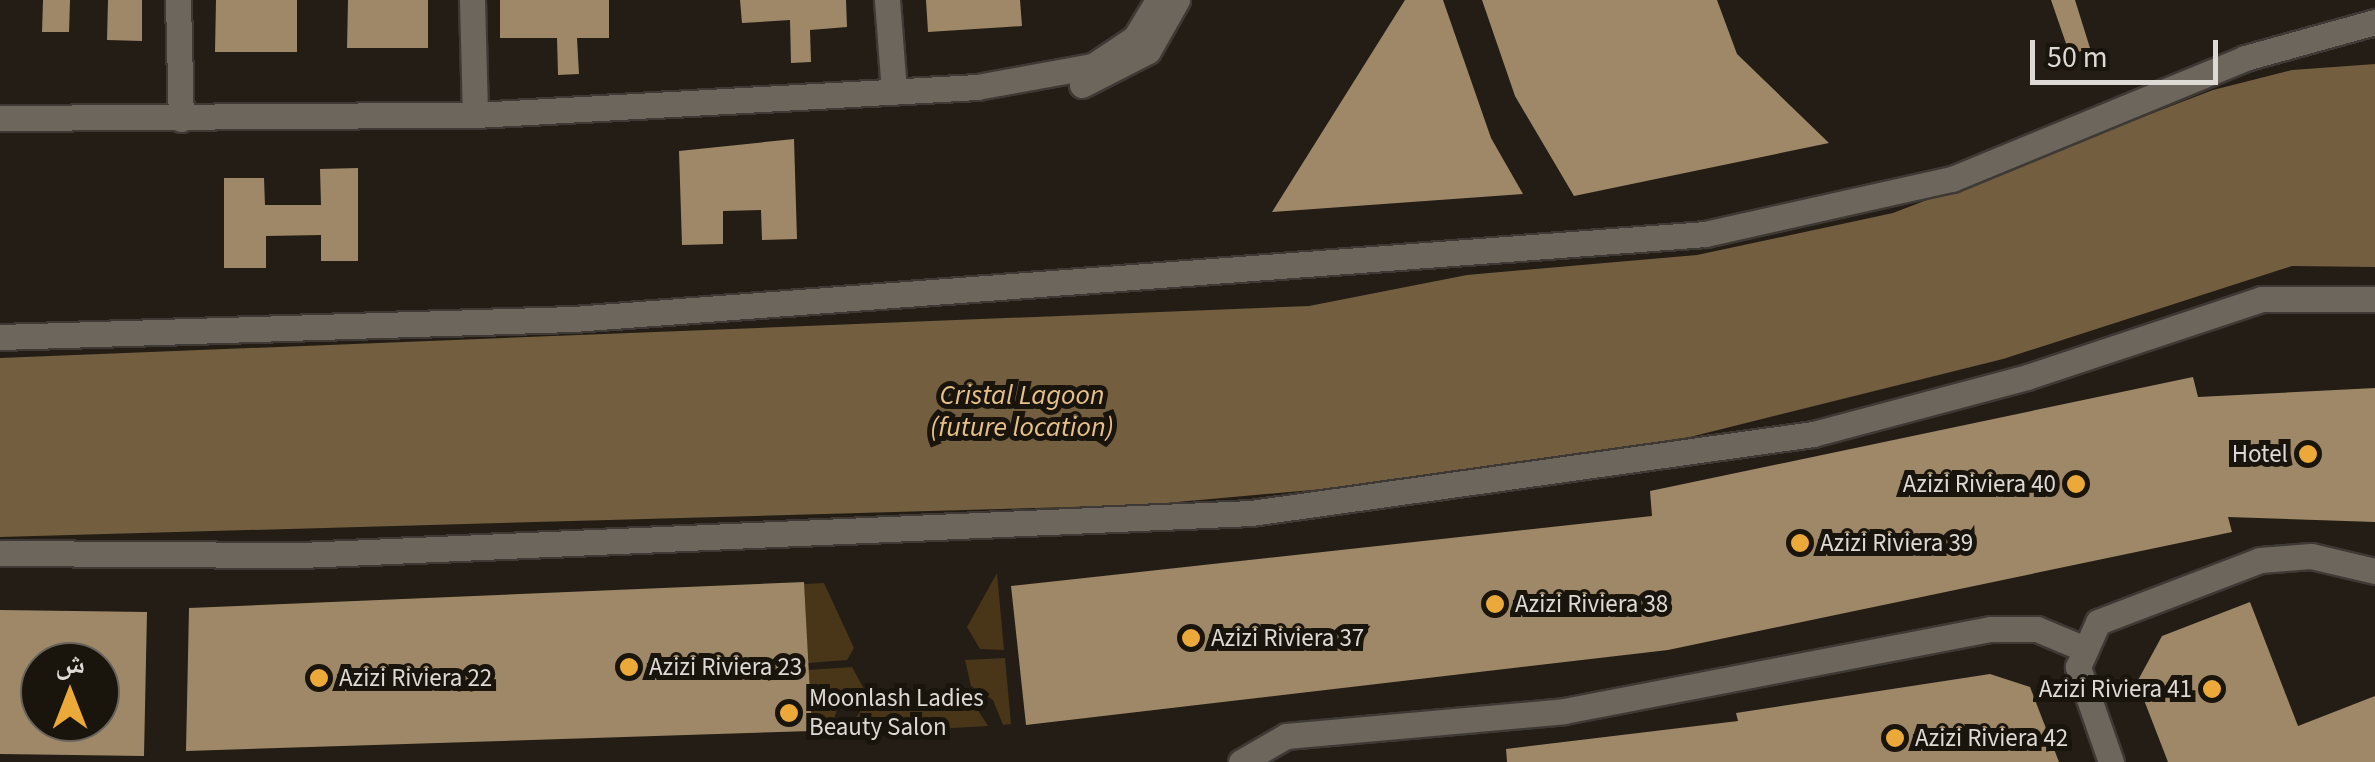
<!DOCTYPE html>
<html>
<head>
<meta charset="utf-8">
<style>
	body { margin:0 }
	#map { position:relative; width:2375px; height:762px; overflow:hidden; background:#231d15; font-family:"Source Sans 3","Noto Naskh Arabic",sans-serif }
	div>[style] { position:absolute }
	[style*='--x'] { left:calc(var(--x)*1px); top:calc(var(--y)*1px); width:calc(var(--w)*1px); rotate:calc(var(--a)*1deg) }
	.green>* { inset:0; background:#493518 }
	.water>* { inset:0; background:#735e3f }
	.building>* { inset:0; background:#9f8868 }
	.roads { filter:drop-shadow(2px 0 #3e3935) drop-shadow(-2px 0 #3e3935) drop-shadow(0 2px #3e3935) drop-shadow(0 -2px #3e3935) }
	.street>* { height:25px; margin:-12.5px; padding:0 12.5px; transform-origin:12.5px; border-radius:12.5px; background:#6c665c }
	.dots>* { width:28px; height:28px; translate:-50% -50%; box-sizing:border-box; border:5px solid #19140c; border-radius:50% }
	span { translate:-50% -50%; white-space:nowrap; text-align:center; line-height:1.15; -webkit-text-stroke:10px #19140c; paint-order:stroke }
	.poi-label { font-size:25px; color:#ddd9d4 }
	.right { translate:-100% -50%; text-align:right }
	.left { translate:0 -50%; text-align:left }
	.water-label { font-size:28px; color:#e7c08a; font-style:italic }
	.north { position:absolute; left:20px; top:642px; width:100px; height:100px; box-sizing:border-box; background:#19140c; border:2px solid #67635c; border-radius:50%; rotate:0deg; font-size:28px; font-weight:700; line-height:40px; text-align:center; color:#ddd9d4 }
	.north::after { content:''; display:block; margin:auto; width:35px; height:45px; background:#eba93a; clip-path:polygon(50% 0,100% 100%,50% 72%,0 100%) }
	.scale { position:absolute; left:2030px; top:40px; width:188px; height:45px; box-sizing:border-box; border:5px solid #ddd9d4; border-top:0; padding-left:12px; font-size:30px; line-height:35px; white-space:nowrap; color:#ddd9d4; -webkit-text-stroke:8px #19140c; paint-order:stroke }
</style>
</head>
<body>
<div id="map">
	<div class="green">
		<i style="clip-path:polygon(997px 573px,1004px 650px,980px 649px,967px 627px)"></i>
		<i style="clip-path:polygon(824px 583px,854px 648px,847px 660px,808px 663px,804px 584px)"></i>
		<i style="clip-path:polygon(1005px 658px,1011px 724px,1003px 725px,993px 700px,971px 686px,965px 660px)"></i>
		<i style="clip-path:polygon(852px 667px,864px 689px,840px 702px,828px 735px,812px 736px,808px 670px)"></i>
		<i style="clip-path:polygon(952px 698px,974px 704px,988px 726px,845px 734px,864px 706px)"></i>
	</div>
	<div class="water">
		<i style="clip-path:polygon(2375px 64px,2375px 267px,2292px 266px,2003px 359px,1690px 437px,1380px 484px,1144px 505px,0 537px,0 358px,1309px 306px,1467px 275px,1697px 255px,1893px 213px,2213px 90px,2292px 70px)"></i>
	</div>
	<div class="building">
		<i style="clip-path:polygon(43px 0,70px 0,69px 32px,42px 32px)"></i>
		<i style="clip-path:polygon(108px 0,142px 0,142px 41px,107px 40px)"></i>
		<i style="clip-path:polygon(216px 0,297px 0,297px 52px,215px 52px)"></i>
		<i style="clip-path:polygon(348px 0,428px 0,428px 48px,347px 48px)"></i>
		<i style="clip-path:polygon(500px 0,609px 0,609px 38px,577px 38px,579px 74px,558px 75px,557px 38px,500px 38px)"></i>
		<i style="clip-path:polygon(740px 0,846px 0,847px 27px,810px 30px,811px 62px,791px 63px,790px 20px,742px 23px)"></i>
		<i style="clip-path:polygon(926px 0,1020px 0,1022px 26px,928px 32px)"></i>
		<i style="clip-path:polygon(1405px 0,1443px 0,1491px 138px,1523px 194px,1272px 212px)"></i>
		<i style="clip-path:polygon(1482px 0,1717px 0,1737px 54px,1829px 143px,1574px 196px,1515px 96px)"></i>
		<i style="clip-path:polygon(2051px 0,2075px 0,2090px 48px,2070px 55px)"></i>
		<i style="clip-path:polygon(794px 139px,797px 239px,762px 240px,761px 210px,723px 211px,723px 244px,682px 245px,679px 151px)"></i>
		<i style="clip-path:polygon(358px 168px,358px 261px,321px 261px,321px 235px,266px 236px,266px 268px,224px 268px,224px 178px,264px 178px,265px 205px,321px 205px,320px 169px)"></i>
		<i style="clip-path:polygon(2193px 377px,2198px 397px,2375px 388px,2375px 522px,2228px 517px,2232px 532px,1668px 650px,1026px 725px,1011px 586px,1652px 516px,1650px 491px)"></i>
		<i style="clip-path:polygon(804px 582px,812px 731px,186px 751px,189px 608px)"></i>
		<i style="clip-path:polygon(2250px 602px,2298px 726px,2375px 696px,2375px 762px,2168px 762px,2137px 682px,2162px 636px)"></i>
		<i style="clip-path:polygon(evenodd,0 610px,147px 612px,144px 756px,0 754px,0 610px,40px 662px,100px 662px,100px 722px,40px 722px,40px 662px)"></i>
		<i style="clip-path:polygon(1990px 674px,2030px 687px,2059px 762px,1507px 762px,1506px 749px,1738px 721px,1736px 713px)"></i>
	</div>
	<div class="roads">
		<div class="street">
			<i style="--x:178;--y:0;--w:119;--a:88.6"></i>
			<i style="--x:472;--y:0;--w:115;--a:88.5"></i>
			<i style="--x:887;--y:0;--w:92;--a:85.6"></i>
			<i style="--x:1082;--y:85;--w:74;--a:-27.3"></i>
			<i style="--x:1148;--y:51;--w:59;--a:-60.4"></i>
			<i style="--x:0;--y:118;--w:475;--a:-0.4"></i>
			<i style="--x:475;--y:115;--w:503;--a:-3.19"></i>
			<i style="--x:977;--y:87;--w:118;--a:-10.3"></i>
			<i style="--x:1093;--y:66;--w:50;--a:-33.7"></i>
			<i style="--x:1135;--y:38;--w:44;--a:-58.8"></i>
			<i style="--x:0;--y:337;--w:573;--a:-1.8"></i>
			<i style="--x:573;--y:319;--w:1135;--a:-4.29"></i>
			<i style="--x:1705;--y:234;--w:253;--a:-12.6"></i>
			<i style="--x:1952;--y:179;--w:317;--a:-22.4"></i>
			<i style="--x:2245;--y:58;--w:135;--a:-15.5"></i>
			<i style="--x:0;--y:553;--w:301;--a:0.4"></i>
			<i style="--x:301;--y:555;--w:951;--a:-2.53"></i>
			<i style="--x:1251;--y:513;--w:568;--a:-8"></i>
			<i style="--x:1813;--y:434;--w:221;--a:-14.9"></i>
			<i style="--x:2027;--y:377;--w:247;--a:-18.4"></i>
			<i style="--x:2261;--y:299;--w:114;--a:0"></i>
			<i style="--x:1241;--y:762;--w:52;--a:-30"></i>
			<i style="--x:1286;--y:736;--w:279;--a:-5.1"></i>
			<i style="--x:1564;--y:711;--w:434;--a:-10.9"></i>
			<i style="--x:1990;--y:629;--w:47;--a:0"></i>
			<i style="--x:2037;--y:629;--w:47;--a:22.7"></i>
			<i style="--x:2111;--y:762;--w:101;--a:-109.2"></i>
			<i style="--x:2078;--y:667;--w:49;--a:-66"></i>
			<i style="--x:2098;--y:622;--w:173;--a:-20.9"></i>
			<i style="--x:2260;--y:560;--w:51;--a:-4.5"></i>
			<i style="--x:2311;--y:556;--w:66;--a:13.2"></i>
		</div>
	</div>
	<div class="dots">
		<i style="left:2308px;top:454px;background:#eba93a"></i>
		<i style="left:2076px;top:484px;background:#eba93a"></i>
		<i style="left:1800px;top:543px;background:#eba93a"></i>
		<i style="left:1495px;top:604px;background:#eba93a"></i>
		<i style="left:1191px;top:638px;background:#eba93a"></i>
		<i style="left:629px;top:667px;background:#eba93a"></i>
		<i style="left:319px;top:678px;background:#eba93a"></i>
		<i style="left:2212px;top:689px;background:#eba93a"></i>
		<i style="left:789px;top:713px;background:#eba93a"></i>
		<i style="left:1895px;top:738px;background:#eba93a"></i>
	</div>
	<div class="poi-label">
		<span class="right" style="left:2288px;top:454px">Hotel</span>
		<span class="right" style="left:2056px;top:484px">Azizi Riviera 40</span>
		<span class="left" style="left:1820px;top:543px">Azizi Riviera 39</span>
		<span class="left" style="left:1515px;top:604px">Azizi Riviera 38</span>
		<span class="left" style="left:1211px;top:638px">Azizi Riviera 37</span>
		<span class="left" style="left:649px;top:667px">Azizi Riviera 23</span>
		<span class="left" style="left:339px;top:678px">Azizi Riviera 22</span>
		<span class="right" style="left:2192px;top:689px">Azizi Riviera 41</span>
		<span class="left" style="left:809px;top:713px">Moonlash Ladies<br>Beauty Salon</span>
		<span class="left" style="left:1915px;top:738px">Azizi Riviera 42</span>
	</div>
	<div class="water-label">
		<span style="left:1022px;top:411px">Cristal Lagoon<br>(future location)</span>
	</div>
	<div class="north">ش</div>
	<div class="scale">50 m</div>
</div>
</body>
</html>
